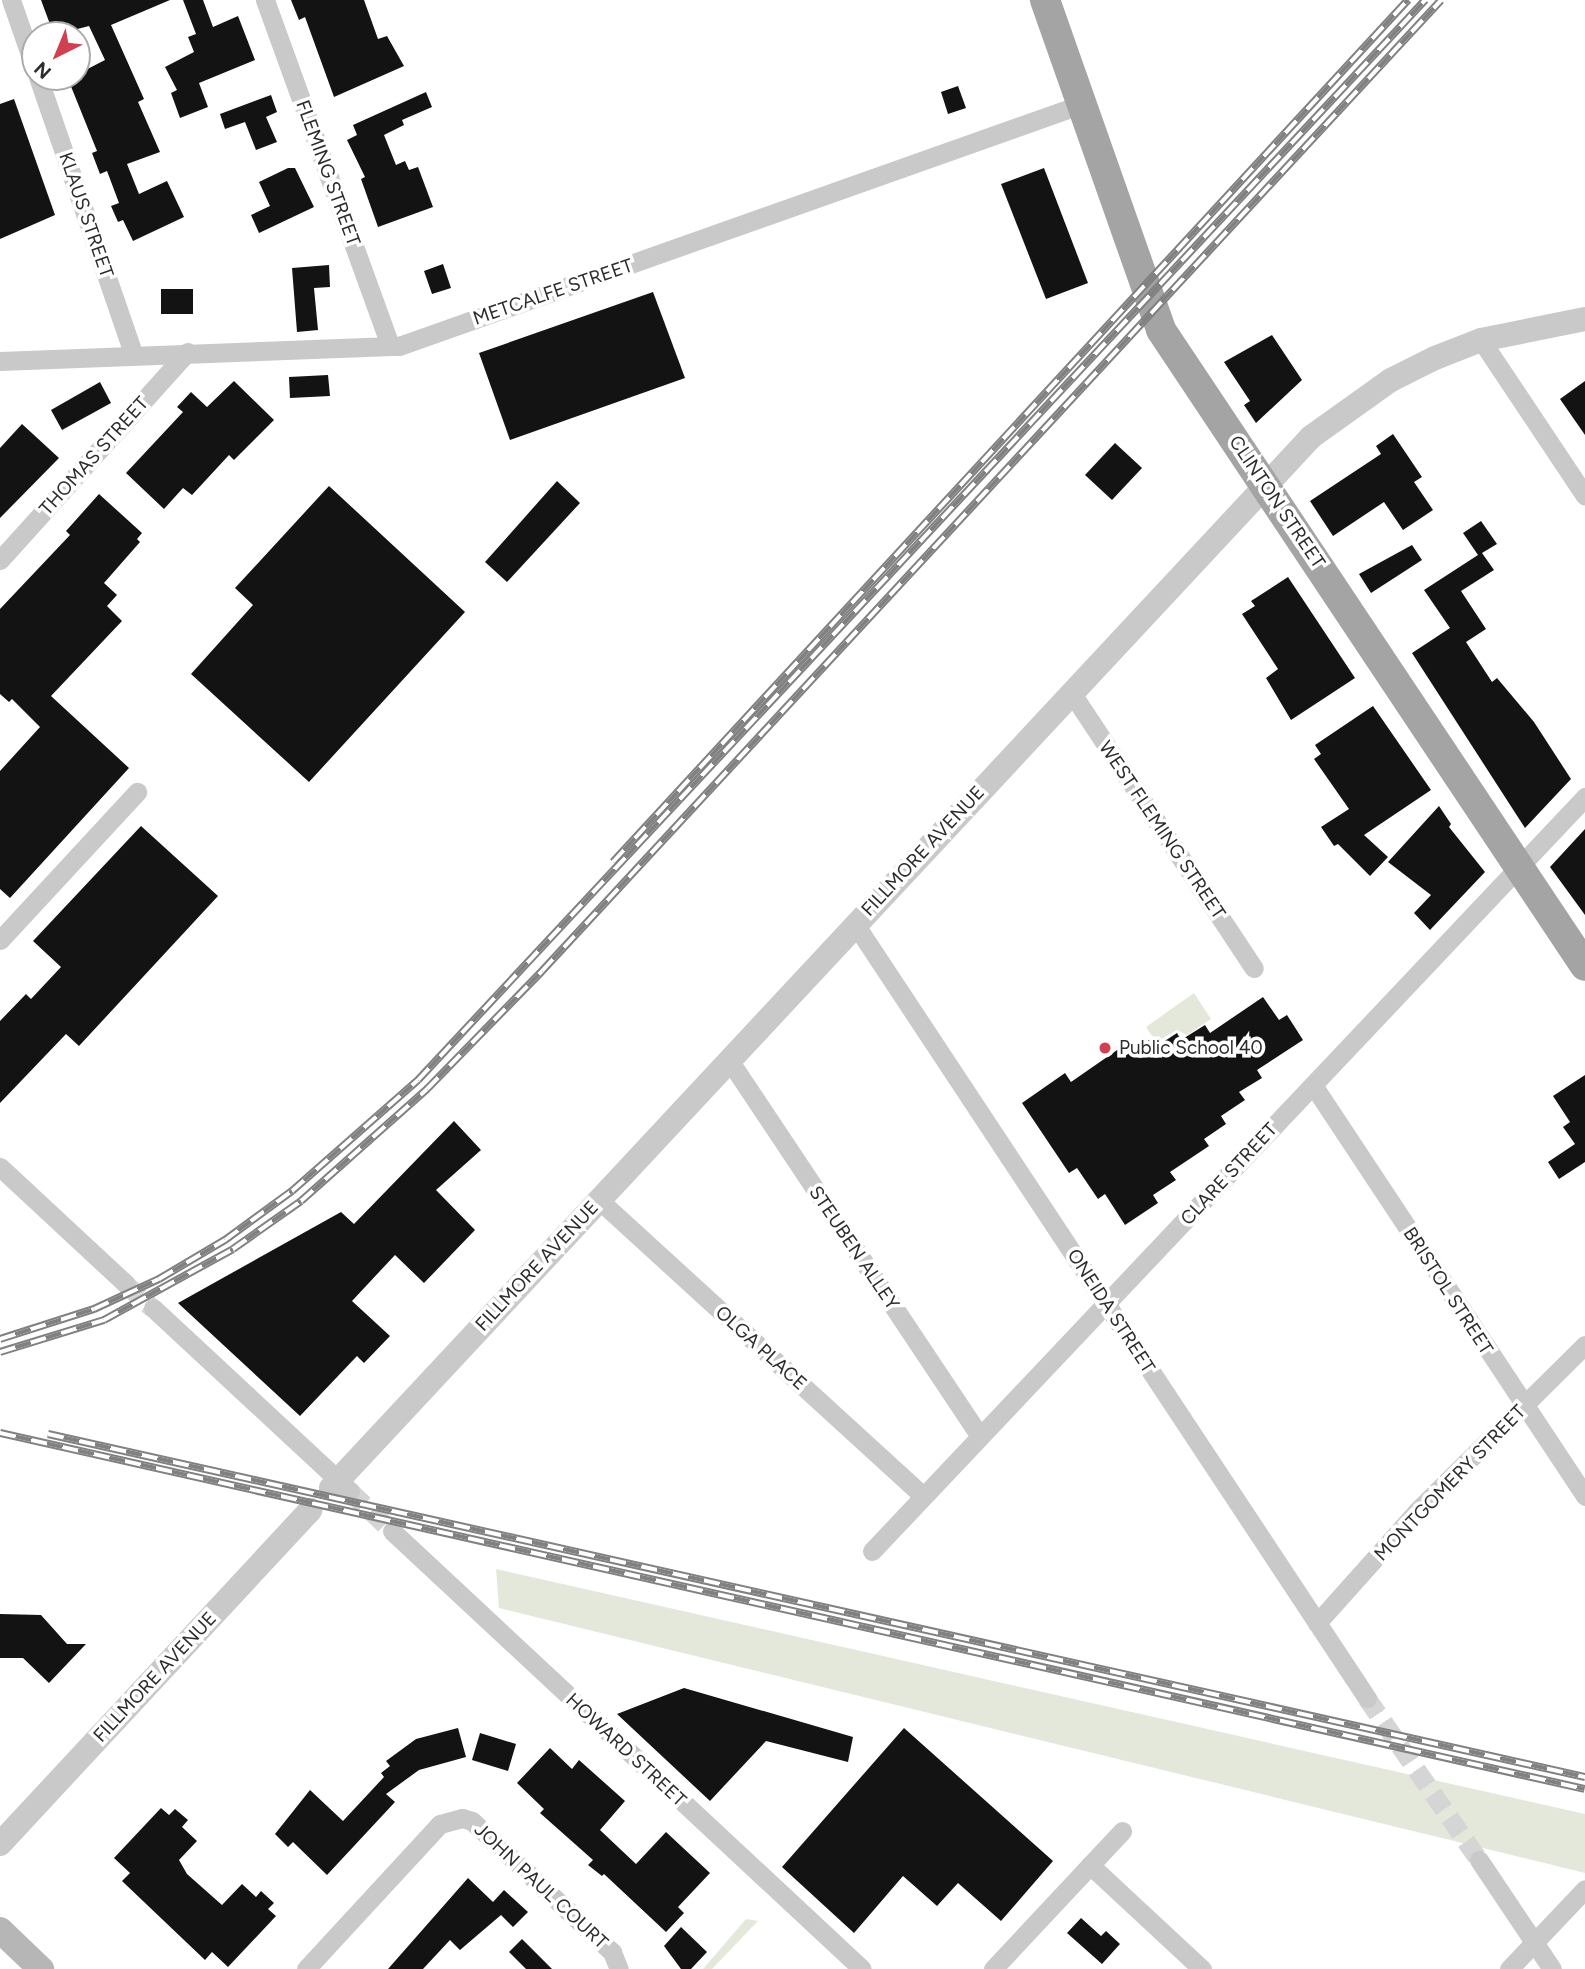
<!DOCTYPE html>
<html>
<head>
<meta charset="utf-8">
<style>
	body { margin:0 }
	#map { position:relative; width:1585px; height:1969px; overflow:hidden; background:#fff; font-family:Figtree,sans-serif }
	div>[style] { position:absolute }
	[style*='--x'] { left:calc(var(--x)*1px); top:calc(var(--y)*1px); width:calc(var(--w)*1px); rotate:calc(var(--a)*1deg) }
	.green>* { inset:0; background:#e3e8db }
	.building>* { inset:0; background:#131313 }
	.minor-tunnel>* { height:19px; margin-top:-9.5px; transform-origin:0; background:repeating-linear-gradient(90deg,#d5d5d5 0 19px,transparent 0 29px) }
	.minor>* { height:19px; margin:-9.5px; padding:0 9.5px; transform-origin:9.5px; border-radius:9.5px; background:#c9c9c9 }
	.tertiary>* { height:24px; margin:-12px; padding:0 12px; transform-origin:12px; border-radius:12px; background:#c9c9c9 }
	.secondary>* { height:26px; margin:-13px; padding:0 13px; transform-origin:13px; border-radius:13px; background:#b6b6b6 }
	.primary>* { height:30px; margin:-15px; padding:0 15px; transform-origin:15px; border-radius:15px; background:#a4a4a4 }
	.rail>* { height:8px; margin-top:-4px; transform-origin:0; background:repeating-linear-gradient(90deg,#fff 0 16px,#818181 0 32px); box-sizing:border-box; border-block:2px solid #818181 }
	.dots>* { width:19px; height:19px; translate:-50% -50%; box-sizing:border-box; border:4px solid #fff; border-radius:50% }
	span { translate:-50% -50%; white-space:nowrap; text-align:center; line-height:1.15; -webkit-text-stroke:7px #fff; paint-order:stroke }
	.street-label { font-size:19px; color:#2c2c2c }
	.poi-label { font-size:19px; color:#2c2c2c }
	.left { translate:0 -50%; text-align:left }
	.north { position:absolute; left:21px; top:21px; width:70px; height:70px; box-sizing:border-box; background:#fff; border:2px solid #ababab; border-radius:50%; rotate:223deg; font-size:19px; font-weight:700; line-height:28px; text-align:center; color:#2c2c2c }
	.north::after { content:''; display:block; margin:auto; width:24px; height:32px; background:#d23f50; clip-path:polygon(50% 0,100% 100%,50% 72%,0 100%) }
</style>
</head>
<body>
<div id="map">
	<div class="green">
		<i style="clip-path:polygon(1194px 993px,1211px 1019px,1187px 1035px,1177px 1030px,1156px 1042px,1146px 1027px)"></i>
		<i style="clip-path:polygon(496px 1569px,1585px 1814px,1585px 1873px,499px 1608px)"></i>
		<i style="clip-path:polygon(746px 1919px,758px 1921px,712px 1969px,703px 1969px)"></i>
	</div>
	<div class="building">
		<i style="clip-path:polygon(41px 0,170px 0,111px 25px,144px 99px,138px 102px,160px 152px,127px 164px,139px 194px,167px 181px,184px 217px,133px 241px,123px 220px,118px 222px,111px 206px,119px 203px,107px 171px,100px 174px,92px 153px,97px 151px,68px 79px,105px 60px,89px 26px,54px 35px)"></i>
		<i style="clip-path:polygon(183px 0,203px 0,213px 27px,238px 16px,255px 60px,199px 83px,208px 107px,180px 118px,171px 93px,177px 90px,165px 67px,194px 52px,188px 37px,196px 34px)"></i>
		<i style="clip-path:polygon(291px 0,364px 0,378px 39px,387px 36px,404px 66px,334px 97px,305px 17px,299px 20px)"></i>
		<i style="clip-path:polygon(958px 86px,966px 108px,948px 114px,941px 92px)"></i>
		<i style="clip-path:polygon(426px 92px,432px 107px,402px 120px,404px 125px,384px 135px,396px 165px,405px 161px,409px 170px,418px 167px,433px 207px,378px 227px,361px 179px,365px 177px,347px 140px,357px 135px,353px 125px)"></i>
		<i style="clip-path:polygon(271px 95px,277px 112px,266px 117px,277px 142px,256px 150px,245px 122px,225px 129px,220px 114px)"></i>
		<i style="clip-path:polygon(14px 99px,55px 215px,0 239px,0 104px)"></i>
		<i style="clip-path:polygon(288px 168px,295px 168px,314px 207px,259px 233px,251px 215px,270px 206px,259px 182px)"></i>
		<i style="clip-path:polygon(1044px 168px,1088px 283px,1046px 299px,1001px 184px)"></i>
		<i style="clip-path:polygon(443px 264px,451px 288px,432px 294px,424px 271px)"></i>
		<i style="clip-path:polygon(329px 265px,330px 287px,314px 288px,318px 330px,297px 332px,292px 268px)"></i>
		<i style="clip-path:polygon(161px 289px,193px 289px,193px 314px,161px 314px)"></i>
		<i style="clip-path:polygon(653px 292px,685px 378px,510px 440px,479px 353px)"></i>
		<i style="clip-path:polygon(1272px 335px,1302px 380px,1256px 423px,1244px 405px,1250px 401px,1224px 362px)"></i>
		<i style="clip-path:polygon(328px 375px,330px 396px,290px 398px,289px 377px)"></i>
		<i style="clip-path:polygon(234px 381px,274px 420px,234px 460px,229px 455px,192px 495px,183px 488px,164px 509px,126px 473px,183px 412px,177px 407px,191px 392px,207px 407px)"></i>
		<i style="clip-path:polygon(1585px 381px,1585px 435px,1560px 399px)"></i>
		<i style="clip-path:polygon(100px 382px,111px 403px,62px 430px,51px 410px)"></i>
		<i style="clip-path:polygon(22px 424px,59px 458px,0 518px,0 448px)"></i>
		<i style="clip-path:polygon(1393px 434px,1422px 477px,1414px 482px,1433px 510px,1403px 530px,1384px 502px,1333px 536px,1310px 501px,1381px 454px,1376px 446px)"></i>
		<i style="clip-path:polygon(1115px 443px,1142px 468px,1112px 500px,1085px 475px)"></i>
		<i style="clip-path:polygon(557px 481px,580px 503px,507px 582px,485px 562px)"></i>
		<i style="clip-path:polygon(329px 486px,465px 612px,309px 782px,191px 674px,253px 605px,235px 588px)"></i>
		<i style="clip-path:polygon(99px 494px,142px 533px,137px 539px,140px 542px,104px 583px,117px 595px,107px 606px,122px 621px,51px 696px,129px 768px,10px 898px,0 889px,0 771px,40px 727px,12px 699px,9px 702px,0 694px,0 609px,70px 535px,66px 531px)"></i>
		<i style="clip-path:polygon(1481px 521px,1497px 544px,1482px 553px,1494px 570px,1461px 591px,1486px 629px,1466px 642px,1492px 682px,1497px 678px,1534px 722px,1571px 779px,1525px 828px,1412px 653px,1450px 628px,1424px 590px,1478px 555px,1463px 533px)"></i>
		<i style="clip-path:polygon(1412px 545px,1422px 560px,1371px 593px,1359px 574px)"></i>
		<i style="clip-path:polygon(1288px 577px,1355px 678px,1291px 720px,1266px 678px,1278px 669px,1242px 614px,1255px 606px,1251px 601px)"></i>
		<i style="clip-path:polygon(1373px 706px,1431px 790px,1364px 835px,1388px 857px,1370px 876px,1338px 844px,1334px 846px,1321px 827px,1349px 809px,1314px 759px,1321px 754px,1315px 745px)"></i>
		<i style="clip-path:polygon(1439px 806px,1451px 824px,1449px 827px,1485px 872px,1430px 930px,1414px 913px,1431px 895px,1388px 862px)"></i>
		<i style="clip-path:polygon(141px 826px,218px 896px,79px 1046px,66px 1034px,0 1103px,0 1021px,26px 994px,31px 999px,61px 967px,33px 941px)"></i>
		<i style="clip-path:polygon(1585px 829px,1585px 915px,1550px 867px)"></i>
		<i style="clip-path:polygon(1263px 997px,1279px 1020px,1287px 1015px,1303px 1040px,1257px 1070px,1262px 1078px,1239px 1092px,1245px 1100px,1221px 1116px,1226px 1124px,1204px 1139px,1209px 1146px,1170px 1172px,1176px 1180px,1153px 1195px,1158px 1203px,1125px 1225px,1105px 1194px,1098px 1199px,1077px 1168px,1069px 1173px,1022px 1103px,1065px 1073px,1071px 1082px,1120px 1048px,1125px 1056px,1149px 1040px,1154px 1048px,1177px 1033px,1181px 1040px,1205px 1025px,1210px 1033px)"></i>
		<i style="clip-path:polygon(1585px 1075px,1585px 1162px,1559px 1179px,1548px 1162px,1575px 1144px,1563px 1127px,1570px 1122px,1553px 1096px)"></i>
		<i style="clip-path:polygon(454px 1121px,481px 1150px,436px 1190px,475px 1230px,424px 1283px,395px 1255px,352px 1301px,390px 1336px,364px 1363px,357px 1356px,300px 1416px,178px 1303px,341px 1212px,354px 1224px)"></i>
		<i style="clip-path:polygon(0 1614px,41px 1615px,67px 1644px,86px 1644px,49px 1683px,23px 1658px,0 1658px)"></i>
		<i style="clip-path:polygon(684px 1688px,853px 1737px,848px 1762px,766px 1741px,710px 1801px,617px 1714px)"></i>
		<i style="clip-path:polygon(458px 1728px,466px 1757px,419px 1770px,386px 1794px,395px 1802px,327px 1875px,293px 1842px,288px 1847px,275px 1834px,310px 1790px,343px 1821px,384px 1777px,381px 1773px,390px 1766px,386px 1761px,416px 1739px)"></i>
		<i style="clip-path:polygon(904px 1728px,1053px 1861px,1001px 1921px,958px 1883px,937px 1906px,903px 1876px,854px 1933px,782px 1867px)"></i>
		<i style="clip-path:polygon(480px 1733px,516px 1744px,508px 1771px,472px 1760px)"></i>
		<i style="clip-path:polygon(550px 1748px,572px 1769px,579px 1760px,625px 1801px,600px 1830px,636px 1864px,666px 1832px,710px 1873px,678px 1907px,684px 1913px,666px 1932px,604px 1874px,602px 1876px,588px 1865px,593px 1860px,540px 1813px,544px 1809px,517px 1783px)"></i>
		<i style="clip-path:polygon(161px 1808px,169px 1815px,175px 1809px,188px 1820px,182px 1827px,197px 1841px,179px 1860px,187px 1874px,222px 1905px,242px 1884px,256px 1897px,261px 1891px,274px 1903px,268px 1909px,276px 1916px,228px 1967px,212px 1952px,205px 1960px,122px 1881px,130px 1873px,114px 1858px)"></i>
		<i style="clip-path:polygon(468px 1878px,493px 1902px,504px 1890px,528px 1912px,513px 1927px,501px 1915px,460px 1950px,450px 1940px,423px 1969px,388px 1969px)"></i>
		<i style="clip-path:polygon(1081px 1918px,1101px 1936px,1106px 1931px,1120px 1944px,1102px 1964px,1067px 1933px)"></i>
		<i style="clip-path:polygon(681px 1927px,707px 1952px,691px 1969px,681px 1969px,664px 1946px)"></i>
		<i style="clip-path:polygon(522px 1939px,552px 1969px,526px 1969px,509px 1952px)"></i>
	</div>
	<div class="minor-tunnel">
		<i style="--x:126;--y:1284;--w:36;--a:42"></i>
		<i style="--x:350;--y:1491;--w:58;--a:43.6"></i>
		<i style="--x:1367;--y:1698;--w:197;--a:55.3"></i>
	</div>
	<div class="minor">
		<i style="--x:11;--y:0;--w:73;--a:70.8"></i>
		<i style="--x:265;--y:0;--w:368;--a:70.1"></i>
		<i style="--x:38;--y:77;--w:292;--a:71"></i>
		<i style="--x:1481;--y:340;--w:187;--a:56.3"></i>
		<i style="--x:0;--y:361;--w:399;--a:-2.2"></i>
		<i style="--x:399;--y:346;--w:725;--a:-19.51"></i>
		<i style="--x:0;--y:560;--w:280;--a:-48"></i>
		<i style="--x:1071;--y:692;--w:331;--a:56.5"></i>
		<i style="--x:855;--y:924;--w:928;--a:56.52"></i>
		<i style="--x:0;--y:940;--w:202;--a:-47.2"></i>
		<i style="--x:729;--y:1060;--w:451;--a:56.3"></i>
		<i style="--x:1313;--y:1085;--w:493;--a:56.5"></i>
		<i style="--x:0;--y:1167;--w:172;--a:42.9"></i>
		<i style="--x:599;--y:1200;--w:439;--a:42.4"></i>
		<i style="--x:153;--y:1308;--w:269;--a:42.9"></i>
		<i style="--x:392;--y:1531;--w:642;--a:42.98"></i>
		<i style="--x:872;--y:1551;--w:1038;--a:-46.6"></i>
		<i style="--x:1317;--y:1623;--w:150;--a:-48.2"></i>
		<i style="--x:1417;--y:1511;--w:236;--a:-44.7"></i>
		<i style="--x:1479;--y:1860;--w:131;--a:56.2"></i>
		<i style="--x:1090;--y:1865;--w:153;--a:42.9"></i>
		<i style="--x:306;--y:1969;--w:197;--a:-47.3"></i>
		<i style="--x:440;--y:1824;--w:23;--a:-15"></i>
		<i style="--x:462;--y:1818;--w:10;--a:17"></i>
		<i style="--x:472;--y:1821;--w:192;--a:43.1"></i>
		<i style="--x:612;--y:1952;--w:18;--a:68"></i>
		<i style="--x:993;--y:1969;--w:189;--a:-46.9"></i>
		<i style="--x:1509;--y:1969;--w:110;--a:-46.5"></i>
	</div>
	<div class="tertiary">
		<i style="--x:331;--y:1488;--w:1437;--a:-47"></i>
		<i style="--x:1311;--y:437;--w:98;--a:-35.5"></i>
		<i style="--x:1391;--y:380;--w:49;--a:-26.6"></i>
		<i style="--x:1435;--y:358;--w:49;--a:-21.4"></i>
		<i style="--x:1481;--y:340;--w:106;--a:-11.4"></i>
		<i style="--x:0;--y:1844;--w:456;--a:-47.1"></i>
	</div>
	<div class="secondary">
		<i style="--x:0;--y:1930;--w:57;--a:43.6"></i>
	</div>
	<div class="primary">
		<i style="--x:1045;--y:0;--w:350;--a:70.6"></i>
		<i style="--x:1161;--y:330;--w:764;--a:56.31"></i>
	</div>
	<div class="rail">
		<i style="--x:613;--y:862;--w:1173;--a:-47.32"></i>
		<i style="--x:0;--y:1339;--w:99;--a:-17.7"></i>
		<i style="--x:94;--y:1309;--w:72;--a:-24.8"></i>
		<i style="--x:159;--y:1279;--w:77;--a:-30.6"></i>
		<i style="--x:225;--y:1240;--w:83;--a:-36.2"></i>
		<i style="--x:292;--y:1191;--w:168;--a:-41.4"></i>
		<i style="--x:418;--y:1080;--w:1477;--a:-47"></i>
		<i style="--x:0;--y:1352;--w:109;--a:-17.1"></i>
		<i style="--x:104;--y:1320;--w:147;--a:-28.8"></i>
		<i style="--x:233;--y:1249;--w:83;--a:-35.2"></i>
		<i style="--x:301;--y:1201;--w:169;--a:-41.6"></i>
		<i style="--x:427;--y:1089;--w:165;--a:-45.7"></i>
		<i style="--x:542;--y:971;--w:1323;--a:-47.2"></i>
		<i style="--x:0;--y:1433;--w:1624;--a:12.66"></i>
		<i style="--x:48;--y:1434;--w:1575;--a:12.58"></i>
	</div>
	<div class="dots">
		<i style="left:1105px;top:1048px;background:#d23f50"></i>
	</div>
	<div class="street-label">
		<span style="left:328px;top:173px;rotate:70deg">FLEMING STREET</span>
		<span style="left:86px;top:215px;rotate:71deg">KLAUS STREET</span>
		<span style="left:553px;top:292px;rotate:-19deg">METCALFE STREET</span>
		<span style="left:94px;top:456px;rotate:-48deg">THOMAS STREET</span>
		<span style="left:1277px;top:502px;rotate:56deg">CLINTON STREET</span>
		<span style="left:1162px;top:830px;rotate:56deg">WEST FLEMING STREET</span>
		<span style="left:923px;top:851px;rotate:-47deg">FILLMORE AVENUE</span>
		<span style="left:1229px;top:1174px;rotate:-47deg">CLARE STREET</span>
		<span style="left:854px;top:1248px;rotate:56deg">STEUBEN ALLEY</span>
		<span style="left:537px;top:1266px;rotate:-47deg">FILLMORE AVENUE</span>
		<span style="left:1448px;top:1291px;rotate:57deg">BRISTOL STREET</span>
		<span style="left:1111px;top:1311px;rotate:57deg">ONEIDA STREET</span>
		<span style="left:761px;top:1348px;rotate:42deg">OLGA PLACE</span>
		<span style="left:1450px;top:1483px;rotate:-46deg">MONTGOMERY STREET</span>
		<span style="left:155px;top:1677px;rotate:-47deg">FILLMORE AVENUE</span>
		<span style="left:626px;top:1750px;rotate:43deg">HOWARD STREET</span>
		<span style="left:541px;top:1886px;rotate:43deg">JOHN PAUL COURT</span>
	</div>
	<div class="poi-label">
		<span class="left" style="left:1119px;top:1048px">Public School 40</span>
	</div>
	<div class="north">N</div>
</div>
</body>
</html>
